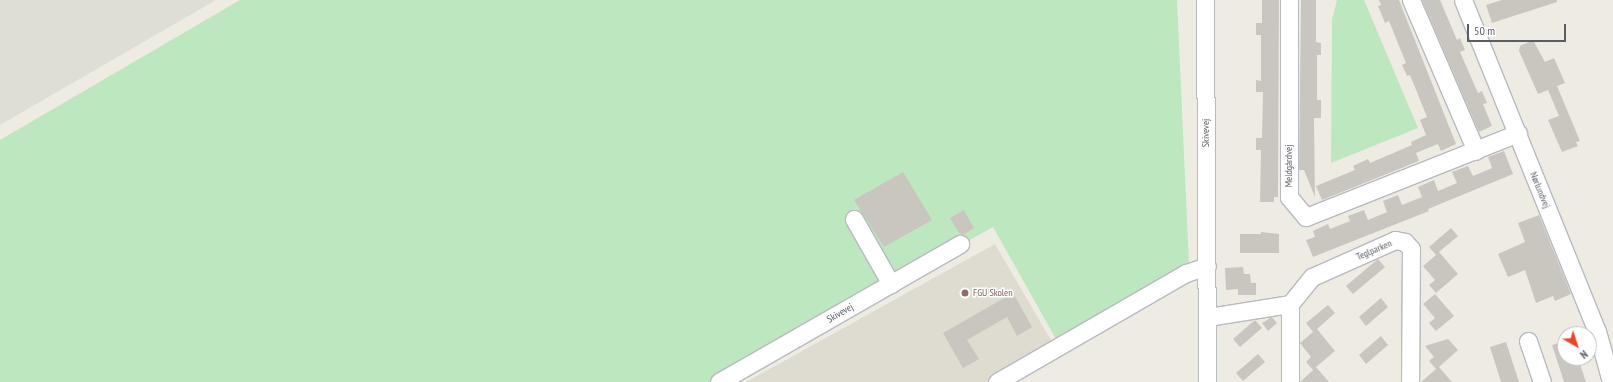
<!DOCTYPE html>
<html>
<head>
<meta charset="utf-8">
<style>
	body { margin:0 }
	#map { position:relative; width:1613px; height:382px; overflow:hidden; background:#eeece2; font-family:"PT Sans Narrow",sans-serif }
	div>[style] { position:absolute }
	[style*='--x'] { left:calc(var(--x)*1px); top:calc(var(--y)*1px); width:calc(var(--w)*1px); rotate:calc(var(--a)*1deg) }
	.industrial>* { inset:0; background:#deddd6 }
	.education>* { inset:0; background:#dedbd1 }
	.green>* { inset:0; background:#bde7bf }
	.building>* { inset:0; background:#c9c6bf }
	.roads { filter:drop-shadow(1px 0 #b7babf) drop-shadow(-1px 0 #b7babf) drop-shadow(0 1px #b7babf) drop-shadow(0 -1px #b7babf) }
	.minor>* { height:17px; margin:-8.5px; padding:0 8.5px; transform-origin:8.5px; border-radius:8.5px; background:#fff }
	.dots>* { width:11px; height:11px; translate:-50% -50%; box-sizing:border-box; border:2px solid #fff; border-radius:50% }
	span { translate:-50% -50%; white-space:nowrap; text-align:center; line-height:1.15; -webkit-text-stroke:3px #fff; paint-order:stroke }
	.street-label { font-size:10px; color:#5a5e64 }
	.education-label { font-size:10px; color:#785e54 }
	.left { translate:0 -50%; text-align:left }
	.north { position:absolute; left:1557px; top:326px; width:40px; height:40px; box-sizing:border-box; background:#fff; border:1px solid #bdbfc1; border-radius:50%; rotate:141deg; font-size:11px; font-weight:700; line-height:16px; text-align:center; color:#5a5e64 }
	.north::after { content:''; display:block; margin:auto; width:14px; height:18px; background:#f24124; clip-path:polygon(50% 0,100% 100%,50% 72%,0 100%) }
	.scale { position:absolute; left:1467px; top:24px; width:99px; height:18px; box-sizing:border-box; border:2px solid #5a5e64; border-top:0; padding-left:5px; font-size:12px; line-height:14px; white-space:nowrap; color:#5a5e64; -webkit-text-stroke:3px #fff; paint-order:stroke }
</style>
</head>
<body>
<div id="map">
	<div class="industrial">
		<i style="clip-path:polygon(0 0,216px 0,0 125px)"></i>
	</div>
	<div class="education">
		<i style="clip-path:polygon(995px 244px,1052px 342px,1010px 364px,1020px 382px,746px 382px)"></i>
	</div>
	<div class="green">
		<i style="clip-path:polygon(240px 0,1177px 0,1189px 264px,1056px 339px,993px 227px,766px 354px,731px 382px,0 382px,0 140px)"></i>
		<i style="clip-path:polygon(1337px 0,1364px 0,1418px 128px,1331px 163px,1332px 20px)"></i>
	</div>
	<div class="building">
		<i style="clip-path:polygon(1262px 0,1279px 0,1278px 197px,1274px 197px,1274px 202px,1260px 202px,1261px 150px,1256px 150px,1256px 138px,1262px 138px,1263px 92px,1256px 92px,1256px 80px,1261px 81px,1261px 35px,1256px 35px,1256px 23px,1262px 23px)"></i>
		<i style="clip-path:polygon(1301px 0,1316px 0,1316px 42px,1321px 43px,1321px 55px,1317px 55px,1317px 100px,1321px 100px,1321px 118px,1314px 118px,1315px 197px,1304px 170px,1299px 170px)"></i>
		<i style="clip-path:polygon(1379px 0,1399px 0,1456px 144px,1441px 151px,1438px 144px,1416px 153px,1419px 161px,1322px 200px,1316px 186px,1355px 170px,1353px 166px,1368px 159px,1370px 163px,1412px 145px,1411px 142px,1426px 135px,1420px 120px,1427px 117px,1410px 75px,1407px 76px,1402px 65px,1406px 63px,1389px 21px,1385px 23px,1378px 6px,1381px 5px)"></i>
		<i style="clip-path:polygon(1422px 0,1440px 0,1457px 40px,1460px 38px,1465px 50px,1460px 52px,1478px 93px,1482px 91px,1487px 103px,1483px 104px,1492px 126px,1479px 132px)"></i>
		<i style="clip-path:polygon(1502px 0,1557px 0,1557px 2px,1492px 23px,1486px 5px)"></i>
		<i style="clip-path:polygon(1533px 40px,1545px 62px,1554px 58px,1565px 83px,1557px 86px,1580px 141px,1576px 142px,1578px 146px,1562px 152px,1548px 120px,1559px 116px,1548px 90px,1538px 94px,1519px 51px,1520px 46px)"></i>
		<i style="clip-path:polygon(1504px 151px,1513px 174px,1428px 209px,1429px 211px,1313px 257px,1306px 240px,1315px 237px,1313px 231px,1328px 224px,1330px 229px,1350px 221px,1348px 216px,1364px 210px,1368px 220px,1387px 212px,1383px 201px,1398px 195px,1402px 205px,1422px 197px,1418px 187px,1434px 180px,1438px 191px,1457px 183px,1452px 172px,1468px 166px,1473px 176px,1492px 168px,1488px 157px)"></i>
		<i style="clip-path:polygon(903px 172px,932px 220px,884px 247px,854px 200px)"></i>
		<i style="clip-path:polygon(964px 210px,974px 228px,963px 235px,960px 234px,950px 218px)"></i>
		<i style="clip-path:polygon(1539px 215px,1571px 294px,1555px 301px,1553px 296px,1536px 303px,1525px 270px,1508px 277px,1498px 254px,1525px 242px,1518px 223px)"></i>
		<i style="clip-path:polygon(1451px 228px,1458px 236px,1439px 252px,1458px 274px,1436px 293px,1429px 285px,1435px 280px,1423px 266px,1436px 255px,1429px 247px)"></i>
		<i style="clip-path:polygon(1261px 232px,1279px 234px,1279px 253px,1240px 253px,1240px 234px,1261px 234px)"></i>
		<i style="clip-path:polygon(1378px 259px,1385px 267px,1353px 294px,1346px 286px)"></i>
		<i style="clip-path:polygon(1243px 267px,1244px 274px,1250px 274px,1251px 283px,1256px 283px,1256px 295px,1238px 295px,1238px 289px,1226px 290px,1225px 268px)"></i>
		<i style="clip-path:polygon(1013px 293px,1032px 327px,1017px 336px,1007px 317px,967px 340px,979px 359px,963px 368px,943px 333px)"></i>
		<i style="clip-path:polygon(1435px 294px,1454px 316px,1436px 331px,1429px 323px,1435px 318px,1423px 304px)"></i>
		<i style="clip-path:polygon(1381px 298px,1388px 307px,1366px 326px,1359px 317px)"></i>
		<i style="clip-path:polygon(1328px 305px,1335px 313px,1317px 329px,1335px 351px,1316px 367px,1329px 382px,1300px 382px,1313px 370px,1306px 362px,1311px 357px,1300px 343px,1313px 332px,1306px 323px)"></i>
		<i style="clip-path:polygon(1272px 317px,1277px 323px,1268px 331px,1262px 323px)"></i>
		<i style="clip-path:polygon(1255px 320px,1262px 328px,1240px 347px,1233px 339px)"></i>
		<i style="clip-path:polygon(1381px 336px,1388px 345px,1366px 364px,1359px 355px)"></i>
		<i style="clip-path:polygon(1448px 339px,1458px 350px,1439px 367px,1452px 382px,1421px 382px,1436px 369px,1429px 361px,1434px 357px,1425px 346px)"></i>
		<i style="clip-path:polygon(1565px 341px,1565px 358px,1578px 358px,1586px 382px,1564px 382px,1552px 345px)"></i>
		<i style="clip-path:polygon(1506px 342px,1519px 382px,1501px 382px,1490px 347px)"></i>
		<i style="clip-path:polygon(1258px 354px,1265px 362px,1243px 381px,1236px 373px)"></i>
	</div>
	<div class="roads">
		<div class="minor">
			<i style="--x:1205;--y:0;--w:382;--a:89.7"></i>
			<i style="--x:1289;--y:0;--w:197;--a:90"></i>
			<i style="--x:1289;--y:197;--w:26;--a:50"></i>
			<i style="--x:1306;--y:217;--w:228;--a:-21.6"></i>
			<i style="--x:1411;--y:0;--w:164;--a:66.7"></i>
			<i style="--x:1463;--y:0;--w:357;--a:68"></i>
			<i style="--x:1597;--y:331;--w:53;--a:74.6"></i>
			<i style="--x:854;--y:219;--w:75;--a:60.4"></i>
			<i style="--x:1208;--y:317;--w:83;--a:-9"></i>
			<i style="--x:1528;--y:341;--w:43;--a:71.1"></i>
			<i style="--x:719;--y:382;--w:278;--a:-29.8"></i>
			<i style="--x:997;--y:382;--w:218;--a:-30"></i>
			<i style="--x:1186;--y:273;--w:22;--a:-18"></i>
			<i style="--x:1290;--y:382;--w:78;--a:-90"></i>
			<i style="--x:1290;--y:304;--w:35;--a:-51"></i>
			<i style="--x:1312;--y:277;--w:91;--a:-24"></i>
			<i style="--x:1395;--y:240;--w:10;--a:11"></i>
			<i style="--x:1405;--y:242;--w:9;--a:49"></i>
			<i style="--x:1411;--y:249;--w:133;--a:90.4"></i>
		</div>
	</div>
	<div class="dots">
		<i style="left:965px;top:293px;background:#8d6e63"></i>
	</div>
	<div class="street-label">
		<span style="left:1206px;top:133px;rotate:-90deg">Skivevej</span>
		<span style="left:1289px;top:166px;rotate:-90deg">Meldgårdvej</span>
		<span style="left:1540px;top:190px;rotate:68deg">Nørlundvej</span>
		<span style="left:1374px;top:250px;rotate:-23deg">Teglparken</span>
		<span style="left:840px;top:313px;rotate:-30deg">Skivevej</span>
	</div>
	<div class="education-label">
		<span class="left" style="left:973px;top:293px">FGU Skolen</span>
	</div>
	<div class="north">N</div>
	<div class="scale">50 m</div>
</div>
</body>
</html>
